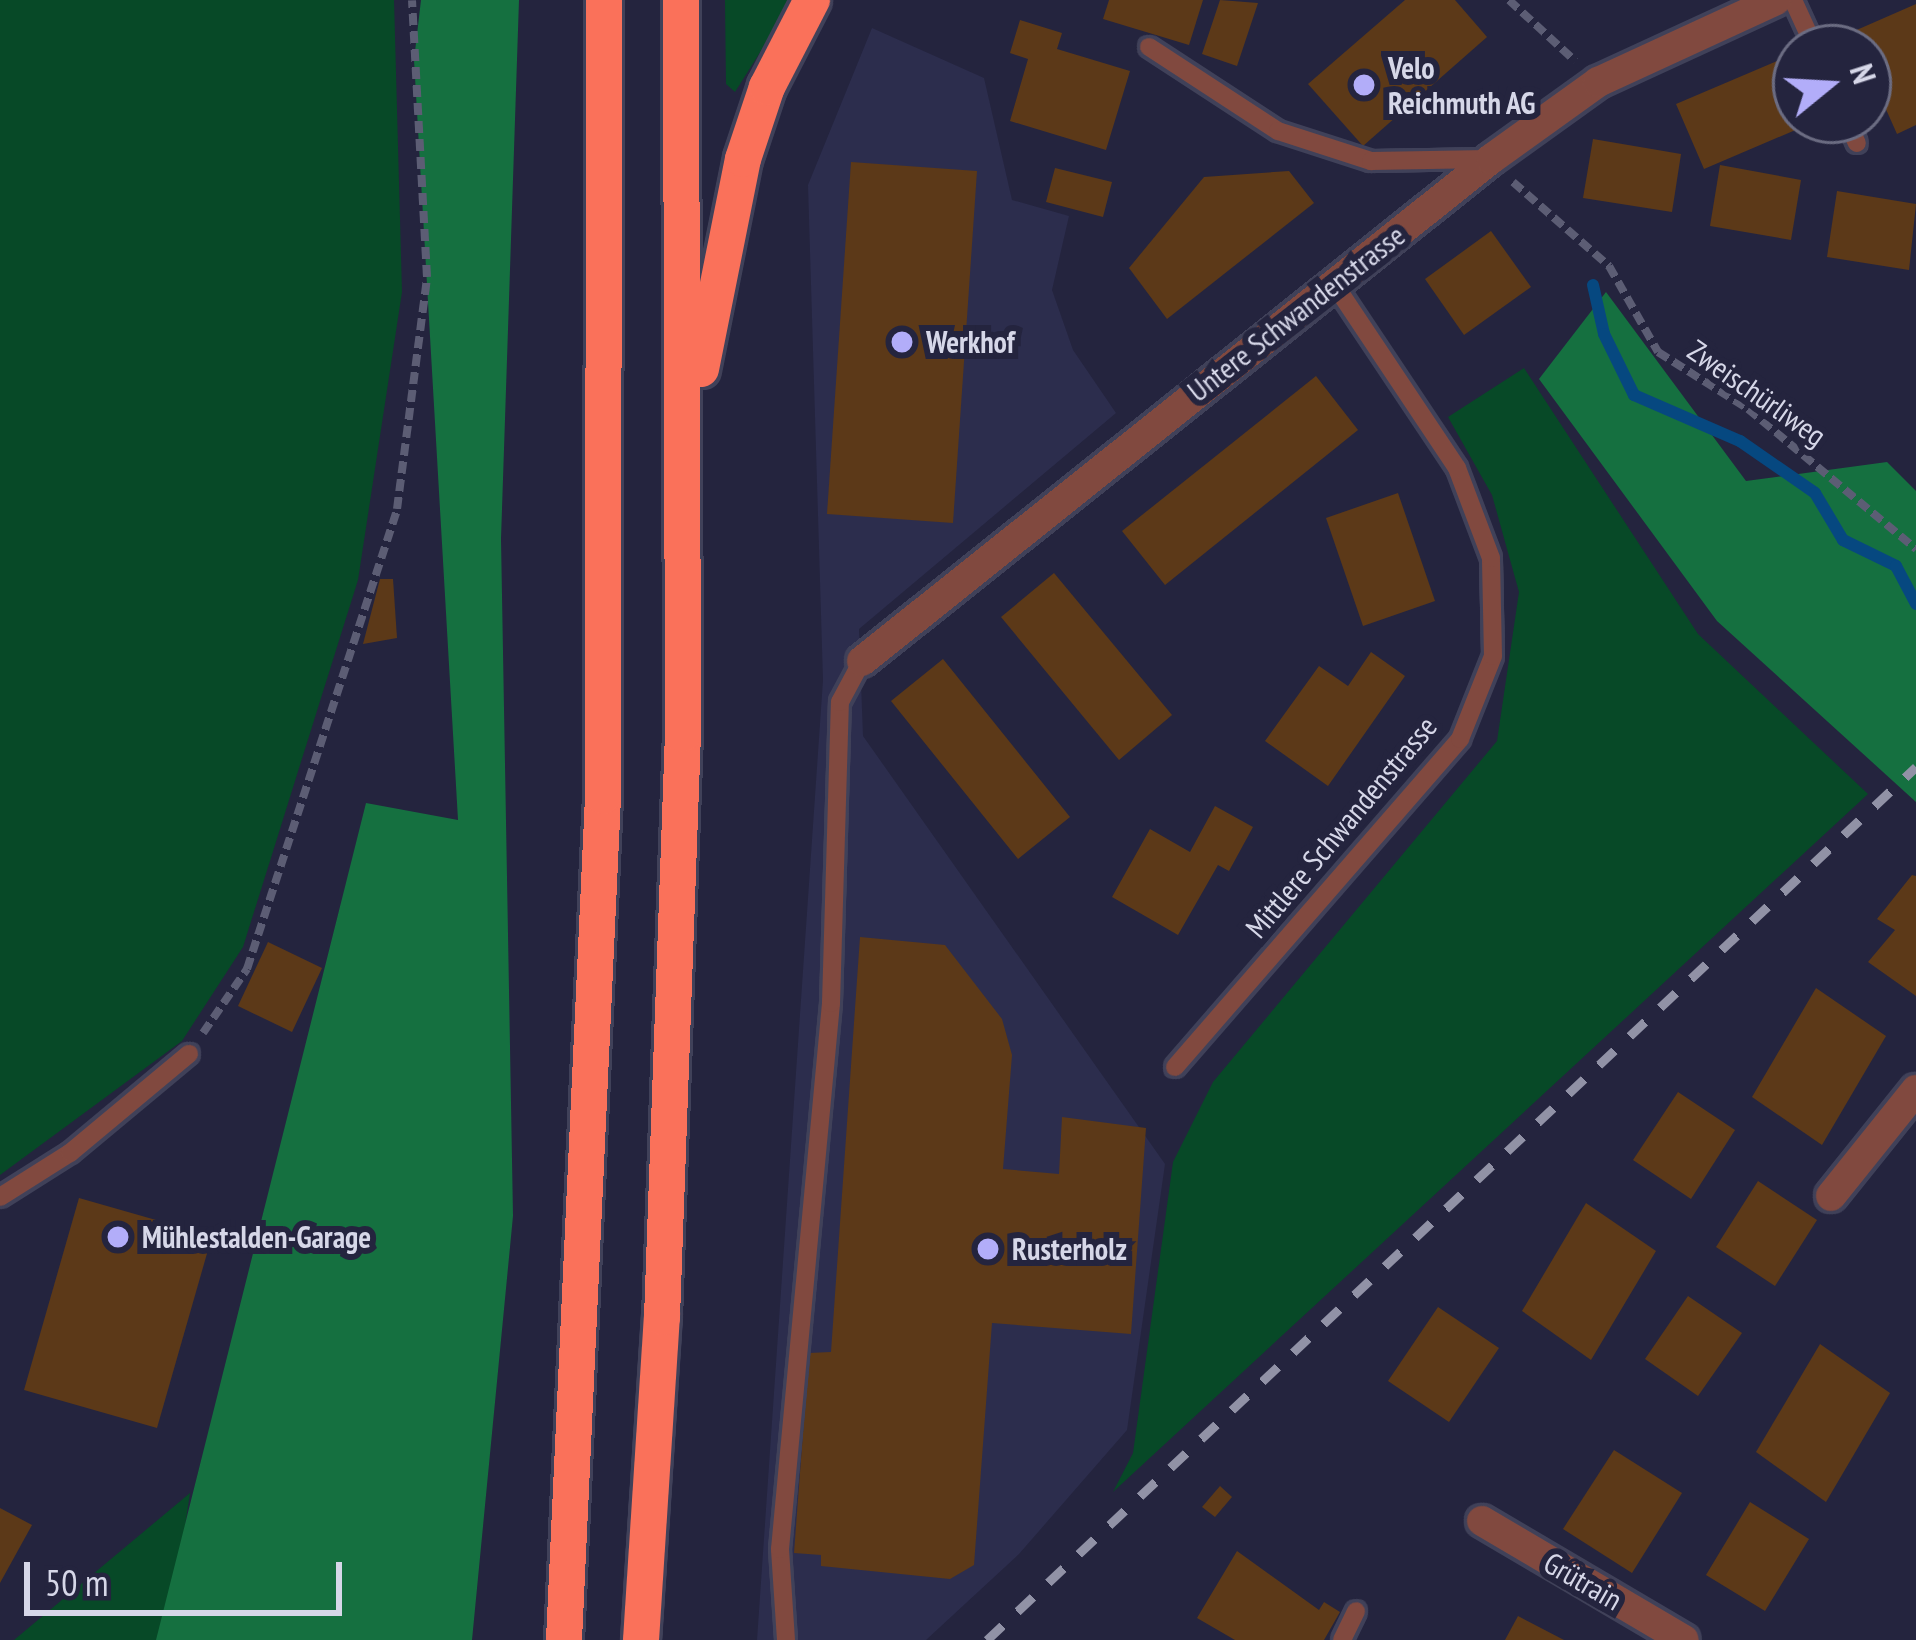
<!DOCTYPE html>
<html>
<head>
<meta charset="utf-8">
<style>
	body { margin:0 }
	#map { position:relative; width:1916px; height:1640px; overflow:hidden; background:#24243e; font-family:"PT Sans Narrow",sans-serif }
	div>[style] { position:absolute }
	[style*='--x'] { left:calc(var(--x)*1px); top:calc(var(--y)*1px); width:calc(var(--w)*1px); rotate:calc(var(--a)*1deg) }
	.built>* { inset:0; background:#2c2d4d }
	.green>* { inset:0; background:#074927 }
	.forest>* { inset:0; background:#157040 }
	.stream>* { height:12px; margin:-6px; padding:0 6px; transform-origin:6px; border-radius:6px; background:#064880 }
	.building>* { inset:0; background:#5c3918 }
	.path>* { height:8px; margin-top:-4px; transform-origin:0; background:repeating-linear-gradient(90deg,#5c5d74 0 12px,transparent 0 18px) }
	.roads { filter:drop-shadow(3px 0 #404159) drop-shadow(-3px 0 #404159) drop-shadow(0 3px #404159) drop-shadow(0 -3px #404159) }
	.service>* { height:18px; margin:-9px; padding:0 9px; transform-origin:9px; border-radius:9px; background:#81493f }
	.minor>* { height:30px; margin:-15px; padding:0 15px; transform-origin:15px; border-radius:15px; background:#81493f }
	.motorway>* { height:36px; margin:-18px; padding:0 18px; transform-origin:18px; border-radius:18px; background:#fa715a }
	.rail>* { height:9px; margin-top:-4.5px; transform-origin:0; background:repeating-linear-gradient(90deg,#9192a6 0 21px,transparent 0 42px) }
	.dots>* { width:33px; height:33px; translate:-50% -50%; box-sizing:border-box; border:6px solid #24243e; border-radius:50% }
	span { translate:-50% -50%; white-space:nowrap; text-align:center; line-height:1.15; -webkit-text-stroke:12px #24243e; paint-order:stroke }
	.poi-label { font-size:30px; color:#d6d7e8; font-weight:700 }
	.left { translate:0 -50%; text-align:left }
	.street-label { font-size:30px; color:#d6d7e8 }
	.north { position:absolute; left:1772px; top:24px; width:120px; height:120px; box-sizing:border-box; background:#24243e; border:3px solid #6b6c82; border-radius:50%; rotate:72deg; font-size:33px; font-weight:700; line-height:48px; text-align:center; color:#d6d7e8 }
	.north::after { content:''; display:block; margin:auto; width:42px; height:54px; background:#b2adf9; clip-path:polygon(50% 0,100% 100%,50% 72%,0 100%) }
	.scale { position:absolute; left:24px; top:1562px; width:318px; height:54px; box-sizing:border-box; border:6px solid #d6d7e8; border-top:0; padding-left:15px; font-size:36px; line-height:42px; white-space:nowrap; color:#d6d7e8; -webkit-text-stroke:9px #24243e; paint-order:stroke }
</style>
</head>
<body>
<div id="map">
	<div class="built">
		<i style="clip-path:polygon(872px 28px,984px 78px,1012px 200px,1069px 216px,1052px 290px,1073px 350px,1116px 413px,859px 629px,863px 736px,1165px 1164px,1127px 1430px,1019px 1554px,926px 1640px,757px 1640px,823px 680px,808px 185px)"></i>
	</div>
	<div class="green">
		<i style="clip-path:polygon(0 0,394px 0,402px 292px,358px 580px,243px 947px,182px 1041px,0 1175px)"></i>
		<i style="clip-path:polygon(725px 0,793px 0,735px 92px,726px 84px)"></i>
		<i style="clip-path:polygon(1524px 368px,1698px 634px,1868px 794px,1113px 1492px,1133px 1453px,1173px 1162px,1213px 1082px,1497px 741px,1519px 592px,1492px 495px,1448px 417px)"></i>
		<i style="clip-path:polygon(190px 1493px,168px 1640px,14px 1640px)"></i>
	</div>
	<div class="forest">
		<i style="clip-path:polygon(421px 0,519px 0,501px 539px,513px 1216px,472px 1640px,156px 1640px,366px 803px,458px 820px,414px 60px)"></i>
		<i style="clip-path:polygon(1606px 292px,1746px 481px,1887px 462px,1916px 491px,1916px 802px,1717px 621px,1539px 379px)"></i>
	</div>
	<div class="stream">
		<i style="--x:1593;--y:285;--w:50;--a:77.3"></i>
		<i style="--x:1604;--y:334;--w:68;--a:63.8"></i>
		<i style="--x:1634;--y:395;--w:116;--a:23.5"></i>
		<i style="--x:1740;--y:441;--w:91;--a:34.7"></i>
		<i style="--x:1815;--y:493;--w:55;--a:59.2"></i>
		<i style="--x:1843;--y:540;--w:59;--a:26.1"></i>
		<i style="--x:1896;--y:566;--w:43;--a:62.2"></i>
	</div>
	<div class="building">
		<i style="clip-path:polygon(1109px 0,1203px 0,1189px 45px,1103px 19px)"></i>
		<i style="clip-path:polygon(1220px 0,1258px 3px,1237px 66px,1202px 54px)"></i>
		<i style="clip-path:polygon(1405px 0,1455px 0,1487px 37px,1363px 146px,1308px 84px)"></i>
		<i style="clip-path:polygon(1916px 4px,1916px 125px,1897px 134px,1868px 69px,1868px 48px,1859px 48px,1852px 32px)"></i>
		<i style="clip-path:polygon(1020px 20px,1062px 33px,1057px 49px,1130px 71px,1106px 150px,1010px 121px,1028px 59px,1010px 53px)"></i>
		<i style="clip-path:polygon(1796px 53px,1796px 120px,1819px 120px,1704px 169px,1676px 104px)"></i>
		<i style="clip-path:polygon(1593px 139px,1681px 154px,1672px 212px,1583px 198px)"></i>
		<i style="clip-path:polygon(851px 162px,977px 171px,953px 523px,827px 514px)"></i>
		<i style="clip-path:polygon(1720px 165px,1801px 180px,1791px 240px,1710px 226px)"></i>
		<i style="clip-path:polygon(1055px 168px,1112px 182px,1103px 217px,1046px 202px)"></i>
		<i style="clip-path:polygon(1289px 171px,1314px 203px,1167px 319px,1129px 268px,1204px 177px)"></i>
		<i style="clip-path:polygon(1837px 191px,1916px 204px,1909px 270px,1827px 257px)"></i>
		<i style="clip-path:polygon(1491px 231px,1531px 287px,1464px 335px,1425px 279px)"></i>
		<i style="clip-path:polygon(1316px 376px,1358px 430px,1165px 585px,1122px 531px)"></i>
		<i style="clip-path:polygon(1398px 493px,1435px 601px,1363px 626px,1326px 518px)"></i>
		<i style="clip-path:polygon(1054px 573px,1172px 715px,1119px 760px,1001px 617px)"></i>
		<i style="clip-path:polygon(380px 579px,393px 579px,397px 638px,363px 644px)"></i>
		<i style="clip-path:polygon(1371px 652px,1405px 676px,1328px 786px,1265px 741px,1319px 666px,1348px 686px)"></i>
		<i style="clip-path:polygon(943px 659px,1070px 817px,1018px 859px,891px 701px)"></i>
		<i style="clip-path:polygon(1215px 806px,1253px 827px,1229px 871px,1218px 865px,1178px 935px,1112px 897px,1150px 829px,1190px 852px)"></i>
		<i style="clip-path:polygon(1912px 875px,1916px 876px,1916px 996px,1868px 962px,1895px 930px,1877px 919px)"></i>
		<i style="clip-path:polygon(860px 937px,945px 945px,1002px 1019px,1012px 1055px,1003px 1169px,1059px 1174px,1062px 1117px,1146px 1128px,1131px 1334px,992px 1323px,974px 1565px,950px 1579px,821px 1566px,821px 1555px,794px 1553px,809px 1353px,831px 1352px)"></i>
		<i style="clip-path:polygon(268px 942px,322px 968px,292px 1032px,238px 1006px)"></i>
		<i style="clip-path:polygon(1816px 988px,1886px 1036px,1822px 1145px,1752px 1097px)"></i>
		<i style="clip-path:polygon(1678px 1092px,1735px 1130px,1691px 1199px,1633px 1160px)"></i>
		<i style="clip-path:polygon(1758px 1181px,1817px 1220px,1775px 1286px,1716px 1247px)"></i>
		<i style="clip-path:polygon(79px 1198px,212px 1236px,157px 1428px,24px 1390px)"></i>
		<i style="clip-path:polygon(1586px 1203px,1656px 1251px,1591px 1360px,1522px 1311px)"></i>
		<i style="clip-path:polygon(1688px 1296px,1742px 1333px,1698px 1396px,1645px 1359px)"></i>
		<i style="clip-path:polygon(1438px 1307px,1499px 1348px,1449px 1422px,1388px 1381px)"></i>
		<i style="clip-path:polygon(1820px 1344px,1890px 1393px,1826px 1502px,1756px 1452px)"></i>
		<i style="clip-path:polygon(1614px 1450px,1682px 1493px,1632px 1573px,1563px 1529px)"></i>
		<i style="clip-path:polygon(1220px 1486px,1232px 1497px,1215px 1517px,1202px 1507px)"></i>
		<i style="clip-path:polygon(1750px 1502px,1809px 1539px,1765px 1611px,1706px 1575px)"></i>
		<i style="clip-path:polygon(0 1508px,32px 1525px,0 1583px)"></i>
		<i style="clip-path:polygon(1237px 1551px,1319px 1610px,1324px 1602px,1340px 1612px,1324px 1640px,1235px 1640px,1197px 1618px)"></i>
		<i style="clip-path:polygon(1518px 1616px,1564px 1640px,1505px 1640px)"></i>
	</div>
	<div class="path">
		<i style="--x:1509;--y:0;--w:90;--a:42.7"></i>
		<i style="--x:1513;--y:182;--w:128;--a:41.2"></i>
		<i style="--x:1609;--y:266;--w:99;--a:60.3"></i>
		<i style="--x:1658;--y:352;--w:107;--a:32.3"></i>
		<i style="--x:1748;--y:409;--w:219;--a:39.8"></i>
		<i style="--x:203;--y:1033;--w:78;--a:-55.5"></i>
		<i style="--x:247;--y:969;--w:484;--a:-71.9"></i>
		<i style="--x:397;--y:509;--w:234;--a:-82.6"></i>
		<i style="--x:427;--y:277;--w:277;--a:-93.1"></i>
	</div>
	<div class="roads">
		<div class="service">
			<i style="--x:1793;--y:0;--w:53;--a:65.4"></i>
			<i style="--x:1149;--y:47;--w:154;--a:33.1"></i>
			<i style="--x:1278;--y:131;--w:98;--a:17.9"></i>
			<i style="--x:1371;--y:161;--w:116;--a:-1"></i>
			<i style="--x:1847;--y:120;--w:25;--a:67"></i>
			<i style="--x:1175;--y:1067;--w:435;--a:-49"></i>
			<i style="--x:1460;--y:739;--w:89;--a:-68.3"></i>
			<i style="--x:1493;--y:656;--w:98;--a:-91.2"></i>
			<i style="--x:1491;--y:558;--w:96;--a:-110.7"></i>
			<i style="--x:1457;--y:468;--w:224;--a:-123.7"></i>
			<i style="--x:0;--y:1197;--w:83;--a:-32.2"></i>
			<i style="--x:70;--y:1153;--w:155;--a:-39.8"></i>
			<i style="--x:786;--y:1640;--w:91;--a:-93.8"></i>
			<i style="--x:780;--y:1549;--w:548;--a:-84.66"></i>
			<i style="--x:831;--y:1003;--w:301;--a:-88.3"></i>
			<i style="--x:840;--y:702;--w:47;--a:-61.8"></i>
			<i style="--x:1342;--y:1640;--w:32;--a:-64"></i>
		</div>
		<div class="minor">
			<i style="--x:862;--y:661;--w:805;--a:-38.59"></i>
			<i style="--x:1491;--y:159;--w:132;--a:-35.7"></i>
			<i style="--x:1598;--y:82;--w:196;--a:-24.7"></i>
			<i style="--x:1831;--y:1196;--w:136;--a:-51.3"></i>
			<i style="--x:1482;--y:1521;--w:234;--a:30.5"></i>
		</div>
		<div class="motorway">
			<i style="--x:701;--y:369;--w:214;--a:-78.7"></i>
			<i style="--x:743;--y:159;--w:76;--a:-71.6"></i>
			<i style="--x:767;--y:87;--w:98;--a:-62.7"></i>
			<i style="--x:564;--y:1640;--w:845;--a:-87.35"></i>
			<i style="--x:603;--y:796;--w:796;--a:-89.93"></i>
			<i style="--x:641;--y:1640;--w:324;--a:-86.3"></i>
			<i style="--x:662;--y:1317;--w:583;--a:-87.94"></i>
			<i style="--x:683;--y:734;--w:734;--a:-90.16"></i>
		</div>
	</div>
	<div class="rail">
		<i style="--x:987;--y:1640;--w:1275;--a:-43.22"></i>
	</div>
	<div class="dots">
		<i style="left:1364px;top:85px;background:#b2adf9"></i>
		<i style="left:902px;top:342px;background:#b2adf9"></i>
		<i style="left:118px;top:1237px;background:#b2adf9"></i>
		<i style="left:988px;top:1249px;background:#b2adf9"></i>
	</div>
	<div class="poi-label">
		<span class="left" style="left:1388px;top:85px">Velo<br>Reichmuth AG</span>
		<span class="left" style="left:926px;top:342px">Werkhof</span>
		<span class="left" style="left:142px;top:1237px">Mühlestalden-Garage</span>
		<span class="left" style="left:1012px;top:1249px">Rusterholz</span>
	</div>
	<div class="street-label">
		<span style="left:1296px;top:313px;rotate:-38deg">Untere Schwandenstrasse</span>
		<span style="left:1757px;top:393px;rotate:35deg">Zweischürliweg</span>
		<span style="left:1341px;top:827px;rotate:-50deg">Mittlere Schwandenstrasse</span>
		<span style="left:1583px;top:1581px;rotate:30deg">Grütrain</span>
	</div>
	<div class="north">N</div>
	<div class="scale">50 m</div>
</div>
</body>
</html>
